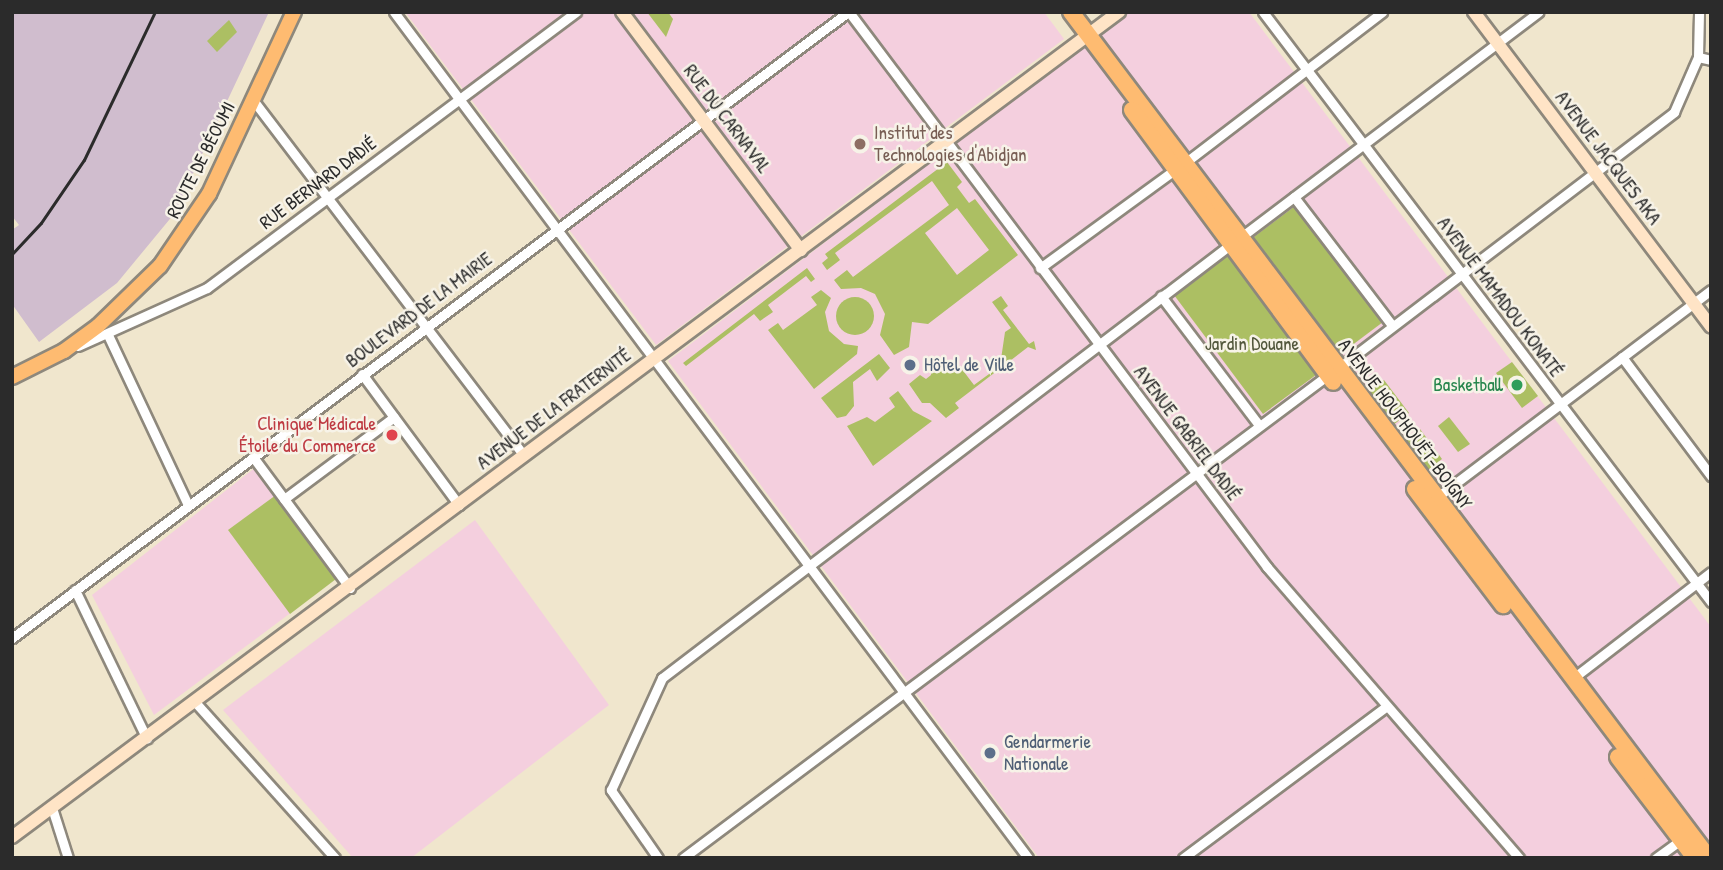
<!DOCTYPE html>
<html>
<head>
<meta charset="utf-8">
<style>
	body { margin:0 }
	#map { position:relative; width:1723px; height:870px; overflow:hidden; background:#f0e6cd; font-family:"Patrick Hand",sans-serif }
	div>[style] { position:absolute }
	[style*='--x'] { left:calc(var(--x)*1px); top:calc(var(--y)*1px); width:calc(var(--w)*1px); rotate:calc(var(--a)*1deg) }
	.built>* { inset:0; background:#f4cfde }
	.industrial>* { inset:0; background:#d0bdce }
	.green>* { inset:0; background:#acbf63 }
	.round { border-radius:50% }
	.roads { filter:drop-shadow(2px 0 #8e887c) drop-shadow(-2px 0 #8e887c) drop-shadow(0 2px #8e887c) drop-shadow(0 -2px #8e887c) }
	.street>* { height:9px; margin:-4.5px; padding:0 4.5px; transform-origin:4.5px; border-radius:4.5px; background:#fff }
	.secondary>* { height:12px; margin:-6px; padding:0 6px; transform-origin:6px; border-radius:6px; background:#ffe4c6 }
	.primary>* { height:14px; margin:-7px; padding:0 7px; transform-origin:7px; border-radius:7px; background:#febb71 }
	.highway>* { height:16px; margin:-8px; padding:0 8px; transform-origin:8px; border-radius:8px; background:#febb71 }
	.rail>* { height:2.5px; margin:-1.25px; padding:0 1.25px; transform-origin:1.25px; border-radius:1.25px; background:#2b2b2b }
	.dots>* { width:19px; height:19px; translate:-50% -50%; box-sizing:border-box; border:4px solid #f7f3e8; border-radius:50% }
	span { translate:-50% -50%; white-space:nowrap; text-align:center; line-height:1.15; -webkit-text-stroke:5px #f7f3e8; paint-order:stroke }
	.street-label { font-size:19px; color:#2b2b2b }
	.education-label { font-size:19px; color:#785e54 }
	.left { translate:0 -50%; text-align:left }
	.park-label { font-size:19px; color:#52573c }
	.service-label { font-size:19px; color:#4e5e75 }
	.leisure-label { font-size:19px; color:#27864d }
	.right { translate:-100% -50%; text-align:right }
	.health-label { font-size:19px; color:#be3a42 }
	.frame { position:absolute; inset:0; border:14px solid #2b2b2b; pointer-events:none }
</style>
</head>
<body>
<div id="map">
	<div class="built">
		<i style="clip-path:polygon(405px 12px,1044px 12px,1064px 39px,656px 345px)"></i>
		<i style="clip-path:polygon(1130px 12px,1249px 12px,1711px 627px,1711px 858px,1039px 858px,668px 361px)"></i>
		<i style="clip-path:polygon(256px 467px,336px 579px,154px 715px,92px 595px)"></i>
		<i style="clip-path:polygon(475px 520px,609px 705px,411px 858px,353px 858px,223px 710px)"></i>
	</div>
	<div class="industrial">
		<i style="clip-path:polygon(12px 12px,269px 12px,174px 214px,117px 283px,39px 342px,12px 304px,12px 230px,19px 225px,12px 216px)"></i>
	</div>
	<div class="green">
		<i style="clip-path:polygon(647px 12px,668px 12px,673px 19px,666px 37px)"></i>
		<i style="clip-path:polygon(229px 20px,237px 32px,217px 52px,207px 41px)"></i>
		<i style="clip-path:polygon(evenodd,947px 162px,962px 182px,957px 187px,969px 203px,975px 199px,1018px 255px,928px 324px,912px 322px,909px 347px,894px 355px,880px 335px,885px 314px,875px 294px,861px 288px,841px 289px,834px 280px,847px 270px,853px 277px,949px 205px,932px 181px,835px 253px,840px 260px,827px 270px,822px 263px,828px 258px,825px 254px,947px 162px,957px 208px,989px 250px,957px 275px,925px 233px,957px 208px)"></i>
		<i style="clip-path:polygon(1295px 206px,1383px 322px,1331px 361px,1243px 245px)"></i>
		<i style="clip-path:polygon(1227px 255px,1316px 375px,1263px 414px,1174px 295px)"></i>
		<i style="clip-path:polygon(807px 268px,815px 279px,811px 282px,806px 276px,768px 305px,773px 312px,760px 321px,754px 314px,686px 366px,683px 363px)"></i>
		<i style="clip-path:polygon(821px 290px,831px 298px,825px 312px,829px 331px,844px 344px,858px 346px,857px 354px,814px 389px,768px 330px,778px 323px,783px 330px,817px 305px,811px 297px)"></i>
		<i style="clip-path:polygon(1001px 296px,1008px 306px,1003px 310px,1029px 344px,1034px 341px,1036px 350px,1028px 347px,955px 403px,959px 408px,946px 418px,930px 403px,922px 403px,909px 384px,920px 375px,926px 379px,931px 375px,932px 362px,937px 358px,958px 364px,974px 385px,1000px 366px,1005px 332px,1011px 328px,992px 302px)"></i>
		<i class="round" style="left:836px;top:297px;width:38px;height:38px"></i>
		<i style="clip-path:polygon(879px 354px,890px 368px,877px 381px,870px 369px,853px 382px,854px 406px,846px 416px,837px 418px,821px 398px)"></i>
		<i style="clip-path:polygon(1512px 362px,1538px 396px,1522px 408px,1496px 373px)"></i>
		<i style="clip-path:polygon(1384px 380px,1409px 413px,1393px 425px,1369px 391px)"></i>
		<i style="clip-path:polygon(898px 391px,913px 411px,932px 421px,873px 466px,847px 426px,867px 417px,875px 422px,895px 407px,889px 398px)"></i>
		<i style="clip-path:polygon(1449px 417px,1470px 444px,1458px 452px,1438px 426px)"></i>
		<i style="clip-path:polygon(1420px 429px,1442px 459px,1428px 470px,1405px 440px)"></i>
		<i style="clip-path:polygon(276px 495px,336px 579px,290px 614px,228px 530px)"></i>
	</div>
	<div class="roads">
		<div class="street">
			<i style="--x:394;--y:12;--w:1057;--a:53.15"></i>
			<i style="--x:849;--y:12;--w:695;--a:53.01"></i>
			<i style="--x:1267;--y:567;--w:385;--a:49.1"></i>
			<i style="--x:1263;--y:12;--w:741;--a:52.79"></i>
			<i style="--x:1698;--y:57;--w:13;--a:13"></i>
			<i style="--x:253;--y:100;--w:447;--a:52.7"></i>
			<i style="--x:1186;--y:162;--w:247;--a:-37.4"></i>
			<i style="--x:1294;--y:197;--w:161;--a:52.6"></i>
			<i style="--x:1241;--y:237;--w:373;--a:-37.1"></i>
			<i style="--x:1040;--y:268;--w:168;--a:-36.1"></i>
			<i style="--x:1161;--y:296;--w:162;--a:52.8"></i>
			<i style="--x:108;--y:335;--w:188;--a:64.8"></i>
			<i style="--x:78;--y:346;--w:141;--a:-24.2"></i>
			<i style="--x:207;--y:288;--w:461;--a:-36.8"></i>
			<i style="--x:1622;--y:357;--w:149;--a:53.2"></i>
			<i style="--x:1337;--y:369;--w:424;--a:-37.3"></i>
			<i style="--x:1674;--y:112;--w:60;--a:-66.4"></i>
			<i style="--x:1698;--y:57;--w:45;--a:-88.7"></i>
			<i style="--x:362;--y:374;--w:163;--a:53.5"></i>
			<i style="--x:253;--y:457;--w:163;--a:53.5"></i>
			<i style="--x:1436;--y:498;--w:345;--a:-37.1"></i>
			<i style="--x:284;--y:499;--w:137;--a:-36.7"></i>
			<i style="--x:75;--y:590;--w:165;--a:64.2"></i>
			<i style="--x:12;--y:638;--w:1044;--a:-36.83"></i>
			<i style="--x:1572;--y:679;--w:175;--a:-37.6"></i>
			<i style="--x:196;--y:703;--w:208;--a:48.1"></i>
			<i style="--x:52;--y:808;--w:52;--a:72.3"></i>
			<i style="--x:658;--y:858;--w:83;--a:-124.7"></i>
			<i style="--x:611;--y:790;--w:123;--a:-65.5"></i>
			<i style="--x:662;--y:678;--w:716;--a:-37.33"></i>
			<i style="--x:683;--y:858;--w:806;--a:-36.83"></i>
			<i style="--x:1183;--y:858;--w:254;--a:-36.7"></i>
			<i style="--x:1656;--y:858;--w:31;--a:-36"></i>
		</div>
		<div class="secondary">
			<i style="--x:622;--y:12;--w:298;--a:53.1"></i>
			<i style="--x:1474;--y:12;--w:394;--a:53"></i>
			<i style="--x:12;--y:837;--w:1381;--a:-36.7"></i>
		</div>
		<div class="primary">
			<i style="--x:12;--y:377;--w:58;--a:-26.6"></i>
			<i style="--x:64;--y:351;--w:42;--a:-36.3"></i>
			<i style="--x:98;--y:326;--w:86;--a:-44.1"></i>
			<i style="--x:160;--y:266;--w:87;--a:-55.8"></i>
			<i style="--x:209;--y:194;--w:201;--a:-65"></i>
		</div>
		<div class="highway">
			<i style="--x:1071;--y:12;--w:1060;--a:52.98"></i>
			<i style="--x:1132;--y:110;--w:338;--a:53.5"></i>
			<i style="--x:1415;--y:489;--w:146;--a:52.8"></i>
			<i style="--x:1618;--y:757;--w:127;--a:52.7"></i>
		</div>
	</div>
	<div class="rail">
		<i style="--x:12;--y:254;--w:42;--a:-46.9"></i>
		<i style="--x:41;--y:223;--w:76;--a:-55.7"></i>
		<i style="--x:84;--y:160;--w:164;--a:-64.4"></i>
	</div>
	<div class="dots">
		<i style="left:860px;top:144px;background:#8d6e63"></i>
		<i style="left:910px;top:365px;background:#5c6f8a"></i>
		<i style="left:1517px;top:385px;background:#2e9e5b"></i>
		<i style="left:392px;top:435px;background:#e0444e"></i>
		<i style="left:990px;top:753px;background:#5c6f8a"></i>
	</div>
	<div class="street-label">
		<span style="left:727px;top:119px;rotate:53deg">RUE DU CARNAVAL</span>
		<span style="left:1608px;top:158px;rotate:53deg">AVENUE JACQUES AKA</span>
		<span style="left:201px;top:160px;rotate:-63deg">ROUTE DE BÉOUMI</span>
		<span style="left:318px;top:183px;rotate:-37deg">RUE BERNARD DADIÉ</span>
		<span style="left:1500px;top:297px;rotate:53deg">AVENUE MAMADOU KONATÉ</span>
		<span style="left:419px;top:310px;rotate:-37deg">BOULEVARD DE LA MAIRIE</span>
		<span style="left:554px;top:409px;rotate:-37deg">AVENUE DE LA FRATERNITÉ</span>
		<span style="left:1405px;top:424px;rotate:53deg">AVENUE HOUPHOUËT-BOIGNY</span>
		<span style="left:1187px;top:433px;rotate:53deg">AVENUE GABRIEL DADIÉ</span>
	</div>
	<div class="education-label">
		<span class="left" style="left:874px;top:144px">Institut des<br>Technologies d'Abidjan</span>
	</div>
	<div class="park-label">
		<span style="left:1252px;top:344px">Jardin Douane</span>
	</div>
	<div class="service-label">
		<span class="left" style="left:924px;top:365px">Hôtel de Ville</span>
		<span class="left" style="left:1004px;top:753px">Gendarmerie<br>Nationale</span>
	</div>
	<div class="leisure-label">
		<span class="right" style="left:1503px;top:385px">Basketball</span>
	</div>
	<div class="health-label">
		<span class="right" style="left:376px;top:435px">Clinique Médicale<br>Étoile du Commerce</span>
	</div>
	<div class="frame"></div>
</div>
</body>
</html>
